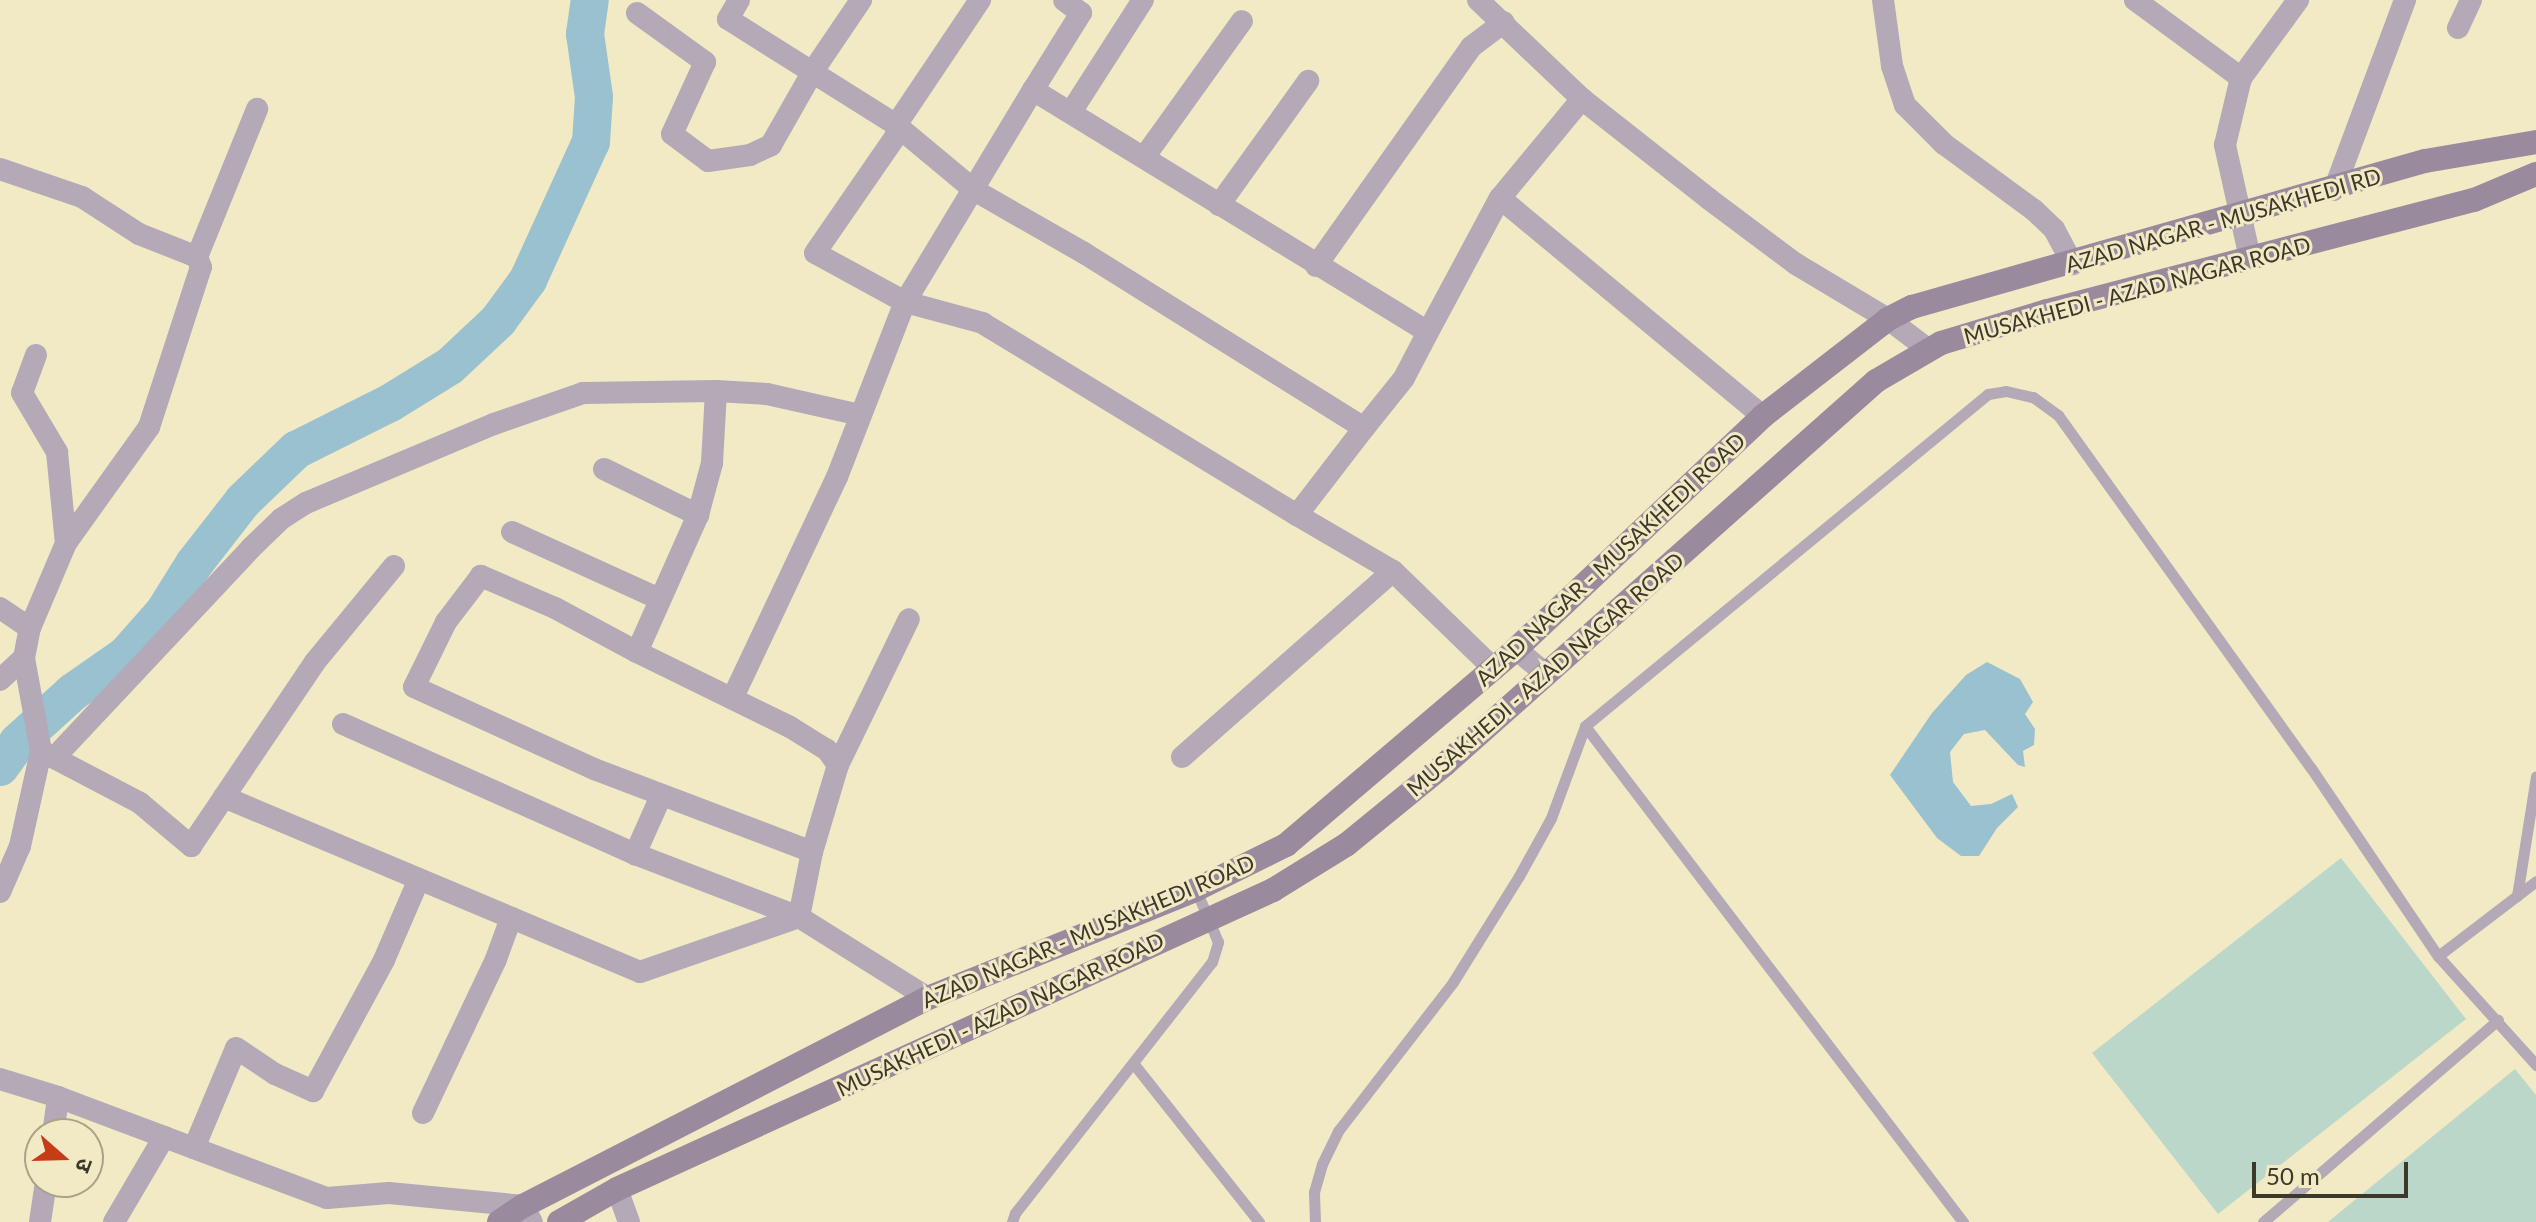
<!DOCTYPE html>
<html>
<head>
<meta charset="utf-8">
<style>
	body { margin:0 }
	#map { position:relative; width:2536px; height:1222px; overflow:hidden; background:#f1eac5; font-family:Lato,"Noto Sans Devanagari",sans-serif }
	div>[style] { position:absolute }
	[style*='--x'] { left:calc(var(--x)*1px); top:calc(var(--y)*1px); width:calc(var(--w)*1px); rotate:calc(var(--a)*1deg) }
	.green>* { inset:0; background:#bbd7c9 }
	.water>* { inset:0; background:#99c1cf }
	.river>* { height:38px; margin:-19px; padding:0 19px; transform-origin:19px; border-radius:19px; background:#99c1cf }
	.lane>* { height:11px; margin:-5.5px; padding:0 5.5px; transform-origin:5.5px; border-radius:5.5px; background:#b3a9b7 }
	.street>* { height:22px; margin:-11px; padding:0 11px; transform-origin:11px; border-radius:11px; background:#b3a9b7 }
	.secondary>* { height:24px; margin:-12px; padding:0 12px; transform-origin:12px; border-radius:12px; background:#998a9e }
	span { translate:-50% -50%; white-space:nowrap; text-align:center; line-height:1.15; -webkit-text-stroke:6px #f1eac5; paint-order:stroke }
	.street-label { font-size:22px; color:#3c392b }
	.north { position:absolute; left:24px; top:1118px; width:80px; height:80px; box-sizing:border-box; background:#f1eac5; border:2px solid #a9a387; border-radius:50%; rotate:110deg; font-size:22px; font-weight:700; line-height:32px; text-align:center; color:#3c392b }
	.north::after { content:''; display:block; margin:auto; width:28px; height:36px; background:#c53c17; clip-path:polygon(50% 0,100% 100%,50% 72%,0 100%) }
	.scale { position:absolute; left:2252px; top:1162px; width:156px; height:36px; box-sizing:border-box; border:4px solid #3c392b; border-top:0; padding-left:10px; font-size:24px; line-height:28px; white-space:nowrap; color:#3c392b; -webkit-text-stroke:6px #f1eac5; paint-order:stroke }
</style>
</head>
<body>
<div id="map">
	<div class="green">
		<i style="clip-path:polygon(2341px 858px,2466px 1019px,2218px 1214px,2092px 1053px)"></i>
		<i style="clip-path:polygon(2515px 1069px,2536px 1095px,2536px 1222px,2328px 1222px)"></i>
	</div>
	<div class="water">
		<i style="clip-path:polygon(1987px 662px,2020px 679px,2033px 702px,2025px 714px,2035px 729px,2034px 745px,2023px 751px,2025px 767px,2018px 765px,1985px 730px,1964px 734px,1950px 752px,1953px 782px,1971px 806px,1991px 804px,2012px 794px,2018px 807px,1997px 828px,1979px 856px,1961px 856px,1937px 838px,1890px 775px,1932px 713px,1966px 675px)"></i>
	</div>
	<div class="river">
		<i style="--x:0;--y:767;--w:31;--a:-54"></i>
		<i style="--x:18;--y:742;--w:74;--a:-42.3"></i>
		<i style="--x:73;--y:692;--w:65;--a:-34.9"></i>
		<i style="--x:126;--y:655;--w:57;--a:-48.5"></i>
		<i style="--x:164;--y:612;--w:57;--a:-58"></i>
		<i style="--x:194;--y:564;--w:80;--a:-52.1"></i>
		<i style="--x:243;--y:501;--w:74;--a:-43.9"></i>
		<i style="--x:296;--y:450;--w:105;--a:-26.6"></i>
		<i style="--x:390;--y:403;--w:70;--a:-31.7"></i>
		<i style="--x:450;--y:366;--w:66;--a:-43.2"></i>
		<i style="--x:498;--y:321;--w:51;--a:-53.8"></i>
		<i style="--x:528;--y:280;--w:152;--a:-65.5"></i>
		<i style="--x:591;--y:142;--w:45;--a:-86.2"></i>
		<i style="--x:594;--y:97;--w:64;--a:-98.1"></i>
		<i style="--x:585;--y:34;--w:34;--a:-82"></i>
	</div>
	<div class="lane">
		<i style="--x:1585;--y:726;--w:624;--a:52.69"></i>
		<i style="--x:2517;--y:896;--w:121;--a:-81"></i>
		<i style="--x:2438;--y:956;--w:123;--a:-37.4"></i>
		<i style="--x:1133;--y:1063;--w:203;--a:51.6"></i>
		<i style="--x:1012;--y:1222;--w:9;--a:-72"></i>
		<i style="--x:1015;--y:1213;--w:319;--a:-51.9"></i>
		<i style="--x:1212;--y:962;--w:21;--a:-73"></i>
		<i style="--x:1218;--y:942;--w:56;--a:-112.9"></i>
		<i style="--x:1315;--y:1222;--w:30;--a:-92"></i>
		<i style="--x:1314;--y:1192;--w:29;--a:-74"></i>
		<i style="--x:1322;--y:1164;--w:37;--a:-64"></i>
		<i style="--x:1338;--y:1131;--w:188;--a:-52.3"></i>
		<i style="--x:1453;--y:982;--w:125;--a:-58.1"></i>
		<i style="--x:1519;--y:876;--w:66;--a:-61.1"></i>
		<i style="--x:1551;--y:818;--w:98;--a:-69.7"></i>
		<i style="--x:1585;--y:726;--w:522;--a:-39.48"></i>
		<i style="--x:1988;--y:394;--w:18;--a:-9"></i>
		<i style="--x:2006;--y:391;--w:28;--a:13"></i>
		<i style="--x:2033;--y:397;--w:31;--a:36"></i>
		<i style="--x:2058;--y:415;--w:434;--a:54.4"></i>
		<i style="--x:2311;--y:768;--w:227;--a:56"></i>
		<i style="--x:2438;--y:956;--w:147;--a:48"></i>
		<i style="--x:2263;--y:1222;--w:310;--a:-40.7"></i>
	</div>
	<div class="street">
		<i style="--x:739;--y:0;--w:22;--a:120"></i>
		<i style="--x:728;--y:19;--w:199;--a:32.2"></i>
		<i style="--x:896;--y:125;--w:102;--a:39.8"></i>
		<i style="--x:974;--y:190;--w:127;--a:29.8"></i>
		<i style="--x:1084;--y:253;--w:330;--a:32"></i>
		<i style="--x:1364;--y:428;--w:64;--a:-51.3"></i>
		<i style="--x:1404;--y:378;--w:52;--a:-62.4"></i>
		<i style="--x:1478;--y:0;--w:144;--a:43.6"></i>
		<i style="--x:1582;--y:99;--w:162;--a:38.2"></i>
		<i style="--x:1709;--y:199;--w:109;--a:36.8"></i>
		<i style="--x:1796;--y:264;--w:107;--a:30.9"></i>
		<i style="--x:1888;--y:319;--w:51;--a:37.1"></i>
		<i style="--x:1883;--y:0;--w:67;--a:82.2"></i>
		<i style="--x:1892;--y:66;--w:41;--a:71.6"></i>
		<i style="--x:1905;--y:105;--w:55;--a:45"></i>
		<i style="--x:1944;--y:144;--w:112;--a:36.3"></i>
		<i style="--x:2034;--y:210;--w:28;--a:44"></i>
		<i style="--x:2054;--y:229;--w:40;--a:62"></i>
		<i style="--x:2135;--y:0;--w:132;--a:36.3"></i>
		<i style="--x:637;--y:13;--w:84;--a:35.8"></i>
		<i style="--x:705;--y:62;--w:79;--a:114.6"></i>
		<i style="--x:672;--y:134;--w:45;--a:36.9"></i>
		<i style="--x:708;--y:161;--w:42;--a:-8.1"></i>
		<i style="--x:750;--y:155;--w:23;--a:-25"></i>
		<i style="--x:771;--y:145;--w:85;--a:-60.4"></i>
		<i style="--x:813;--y:71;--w:86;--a:-55.9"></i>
		<i style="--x:2458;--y:28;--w:31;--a:-65"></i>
		<i style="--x:1033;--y:90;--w:91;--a:-58.1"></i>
		<i style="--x:1081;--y:13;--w:21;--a:-143"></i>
		<i style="--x:1071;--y:112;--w:133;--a:-57.3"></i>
		<i style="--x:1145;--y:156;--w:166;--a:-54.3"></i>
		<i style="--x:0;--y:169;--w:87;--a:18.9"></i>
		<i style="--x:82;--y:197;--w:68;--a:33"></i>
		<i style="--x:139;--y:234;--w:62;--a:21.6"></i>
		<i style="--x:2334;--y:190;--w:203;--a:-69.5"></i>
		<i style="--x:1500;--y:198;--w:129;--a:-50.4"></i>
		<i style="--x:1219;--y:205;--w:153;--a:-54.3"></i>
		<i style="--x:2250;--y:258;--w:116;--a:-102.5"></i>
		<i style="--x:2225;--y:145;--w:69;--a:-76.6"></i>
		<i style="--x:2241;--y:78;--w:97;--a:-53.8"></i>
		<i style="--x:1316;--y:266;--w:268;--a:-54.7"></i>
		<i style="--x:1471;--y:47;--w:41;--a:-37.1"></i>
		<i style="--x:36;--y:355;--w:40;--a:110.2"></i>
		<i style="--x:22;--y:393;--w:69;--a:59.3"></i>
		<i style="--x:57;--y:452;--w:91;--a:84.4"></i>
		<i style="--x:1364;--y:428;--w:110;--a:127.6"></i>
		<i style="--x:1297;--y:515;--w:368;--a:-148.6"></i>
		<i style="--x:983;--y:323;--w:81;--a:-164.9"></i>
		<i style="--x:905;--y:302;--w:248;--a:-58.9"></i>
		<i style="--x:1033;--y:90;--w:463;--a:31.5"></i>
		<i style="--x:1428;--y:332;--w:152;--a:-61.8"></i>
		<i style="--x:1500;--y:198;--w:342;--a:39.7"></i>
		<i style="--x:604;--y:469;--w:105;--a:26.1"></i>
		<i style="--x:1297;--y:515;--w:111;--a:30.3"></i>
		<i style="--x:1393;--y:571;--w:141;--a:44.1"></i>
		<i style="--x:512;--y:532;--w:162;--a:24.4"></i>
		<i style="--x:394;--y:566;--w:124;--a:129.5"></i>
		<i style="--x:315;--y:662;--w:163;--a:124"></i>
		<i style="--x:224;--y:797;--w:451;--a:22.8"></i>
		<i style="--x:640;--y:972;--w:168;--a:-19.1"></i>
		<i style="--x:799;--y:917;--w:66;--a:-78.7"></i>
		<i style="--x:0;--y:608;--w:36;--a:34"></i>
		<i style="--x:1516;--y:649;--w:38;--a:40"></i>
		<i style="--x:637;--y:652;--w:150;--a:-66"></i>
		<i style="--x:698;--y:515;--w:54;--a:-74.9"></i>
		<i style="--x:712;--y:463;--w:72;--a:-86.8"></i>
		<i style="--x:0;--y:680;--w:33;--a:-43"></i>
		<i style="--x:733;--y:697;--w:243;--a:-64.7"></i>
		<i style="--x:837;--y:477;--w:188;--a:-68.8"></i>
		<i style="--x:905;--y:302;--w:102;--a:-151.4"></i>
		<i style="--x:815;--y:253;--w:145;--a:-55.4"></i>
		<i style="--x:897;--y:134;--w:9;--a:-96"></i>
		<i style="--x:896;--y:125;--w:151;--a:-56.1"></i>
		<i style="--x:343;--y:724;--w:320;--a:24"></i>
		<i style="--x:41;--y:751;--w:95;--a:-100.4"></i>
		<i style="--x:24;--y:658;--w:31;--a:-79"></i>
		<i style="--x:30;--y:628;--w:92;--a:-67"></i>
		<i style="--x:66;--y:543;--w:143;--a:-54.4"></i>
		<i style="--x:149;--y:427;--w:168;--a:-72"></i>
		<i style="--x:201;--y:267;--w:11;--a:-112"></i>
		<i style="--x:197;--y:257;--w:160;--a:-67.9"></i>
		<i style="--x:1182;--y:757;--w:281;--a:-41.4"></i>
		<i style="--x:54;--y:758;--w:288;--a:-46.8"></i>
		<i style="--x:251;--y:548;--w:42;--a:-44"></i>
		<i style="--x:281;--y:519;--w:30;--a:-33"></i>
		<i style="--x:306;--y:503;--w:204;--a:-22.8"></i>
		<i style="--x:494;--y:424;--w:94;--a:-19.2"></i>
		<i style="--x:583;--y:393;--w:133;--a:-0.9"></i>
		<i style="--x:716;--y:391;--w:51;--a:3.4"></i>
		<i style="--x:767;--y:394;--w:95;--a:12.7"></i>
		<i style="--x:838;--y:765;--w:19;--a:-126"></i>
		<i style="--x:827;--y:750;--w:44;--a:-148.1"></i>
		<i style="--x:790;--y:727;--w:170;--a:-153.9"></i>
		<i style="--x:637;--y:652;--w:93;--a:-151.8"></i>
		<i style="--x:555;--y:608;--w:81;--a:-156.6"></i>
		<i style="--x:481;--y:576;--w:58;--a:127.3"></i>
		<i style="--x:446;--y:622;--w:72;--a:116.2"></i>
		<i style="--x:414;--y:687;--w:198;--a:24.5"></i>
		<i style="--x:594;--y:769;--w:233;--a:20.8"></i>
		<i style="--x:812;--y:852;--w:91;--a:-73.4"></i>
		<i style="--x:838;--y:765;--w:162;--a:-64.1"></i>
		<i style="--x:661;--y:796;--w:64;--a:114.1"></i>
		<i style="--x:635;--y:854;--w:176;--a:21"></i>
		<i style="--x:799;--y:917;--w:152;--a:32.1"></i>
		<i style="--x:0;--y:892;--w:50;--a:-66.5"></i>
		<i style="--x:20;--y:846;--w:97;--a:-77.5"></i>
		<i style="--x:41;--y:751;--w:112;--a:27.7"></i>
		<i style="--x:140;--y:803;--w:67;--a:40.1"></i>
		<i style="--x:191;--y:846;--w:59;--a:-56"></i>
		<i style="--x:0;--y:1079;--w:61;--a:17.2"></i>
		<i style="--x:58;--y:1097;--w:287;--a:20.6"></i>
		<i style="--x:327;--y:1198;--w:62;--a:-4.6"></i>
		<i style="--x:389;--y:1193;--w:135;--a:5.5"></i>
		<i style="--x:523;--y:1206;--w:18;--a:61"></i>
		<i style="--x:423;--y:1113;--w:170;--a:-64.6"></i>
		<i style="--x:496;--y:959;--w:44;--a:-69.9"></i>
		<i style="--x:53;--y:1134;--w:37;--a:-82"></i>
		<i style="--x:194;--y:1148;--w:108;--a:-67.2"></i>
		<i style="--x:236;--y:1048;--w:47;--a:33.7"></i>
		<i style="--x:275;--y:1074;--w:42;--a:24.1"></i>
		<i style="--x:313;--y:1091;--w:149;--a:-61.5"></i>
		<i style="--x:384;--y:960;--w:88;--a:-66.6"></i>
		<i style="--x:617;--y:1189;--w:35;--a:70"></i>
		<i style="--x:40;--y:1222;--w:40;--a:-81.5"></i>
		<i style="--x:114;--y:1222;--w:99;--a:-59.5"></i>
	</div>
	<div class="secondary">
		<i style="--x:499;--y:1222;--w:29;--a:-34"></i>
		<i style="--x:523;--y:1206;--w:455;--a:-27.2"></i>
		<i style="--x:928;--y:998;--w:288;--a:-22"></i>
		<i style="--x:1195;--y:890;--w:102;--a:-26.3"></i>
		<i style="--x:1286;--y:845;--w:302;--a:-40.4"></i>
		<i style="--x:1516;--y:649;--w:340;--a:-43.3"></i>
		<i style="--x:1763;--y:416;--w:158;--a:-37.8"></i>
		<i style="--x:1888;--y:319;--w:27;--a:-27"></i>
		<i style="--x:1912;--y:307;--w:533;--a:-15.89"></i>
		<i style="--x:2425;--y:161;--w:113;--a:-9.7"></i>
		<i style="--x:559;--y:1222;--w:67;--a:-29.6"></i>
		<i style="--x:617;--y:1189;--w:721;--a:-24.5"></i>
		<i style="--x:1273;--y:890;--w:86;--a:-31.7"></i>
		<i style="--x:1346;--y:845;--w:127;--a:-39.2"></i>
		<i style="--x:1444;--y:765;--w:578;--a:-41.63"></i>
		<i style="--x:1876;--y:381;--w:75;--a:-30.3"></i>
		<i style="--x:1941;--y:343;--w:111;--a:-16.8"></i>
		<i style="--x:2047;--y:311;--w:441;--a:-14.6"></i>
		<i style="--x:2474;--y:200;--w:67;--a:-22.8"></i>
	</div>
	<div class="street-label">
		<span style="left:2223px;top:220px;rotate:-16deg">AZAD NAGAR - MUSAKHEDI RD</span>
		<span style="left:2137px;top:290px;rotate:-15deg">MUSAKHEDI - AZAD NAGAR ROAD</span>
		<span style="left:1610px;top:559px;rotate:-43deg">AZAD NAGAR - MUSAKHEDI ROAD</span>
		<span style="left:1545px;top:674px;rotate:-41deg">MUSAKHEDI - AZAD NAGAR ROAD</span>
		<span style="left:1088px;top:931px;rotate:-23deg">AZAD NAGAR - MUSAKHEDI ROAD</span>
		<span style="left:1000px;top:1014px;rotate:-25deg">MUSAKHEDI - AZAD NAGAR ROAD</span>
	</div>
	<div class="north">उ</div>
	<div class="scale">50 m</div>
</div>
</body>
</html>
